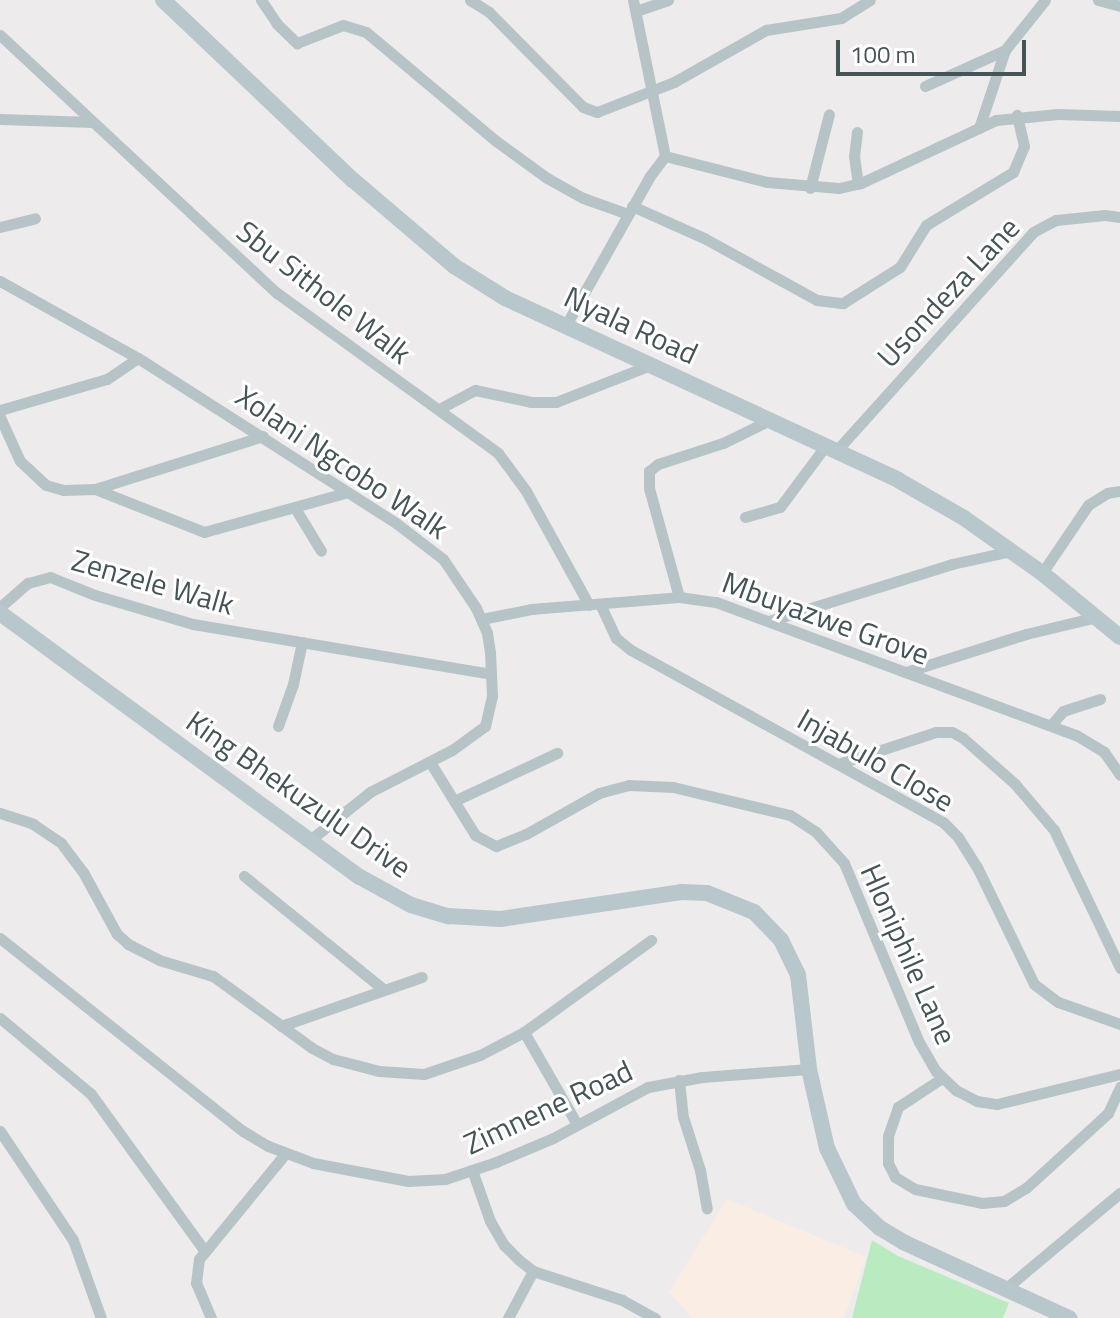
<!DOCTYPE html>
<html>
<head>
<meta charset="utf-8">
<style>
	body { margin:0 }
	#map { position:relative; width:1120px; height:1318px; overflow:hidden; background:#eeebec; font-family:"Titillium Web",sans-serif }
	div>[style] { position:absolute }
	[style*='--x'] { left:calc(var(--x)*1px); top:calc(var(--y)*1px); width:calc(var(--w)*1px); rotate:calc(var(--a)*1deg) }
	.commercial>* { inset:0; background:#faede3 }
	.green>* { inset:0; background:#baebc0 }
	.street>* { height:11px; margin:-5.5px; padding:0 5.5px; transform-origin:5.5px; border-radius:5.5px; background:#b7c4c7 }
	.secondary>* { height:16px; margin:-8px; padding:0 8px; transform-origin:8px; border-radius:8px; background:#b7c7cc }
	span { translate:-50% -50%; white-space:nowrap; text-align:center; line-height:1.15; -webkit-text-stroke:6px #fff; paint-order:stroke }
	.street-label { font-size:30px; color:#455457 }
	.scale { position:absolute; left:836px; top:40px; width:190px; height:36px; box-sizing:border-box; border:4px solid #455457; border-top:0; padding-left:10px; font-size:24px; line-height:28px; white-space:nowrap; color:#455457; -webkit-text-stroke:6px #fff; paint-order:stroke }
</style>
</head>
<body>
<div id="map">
	<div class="commercial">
		<i style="clip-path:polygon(727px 1199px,866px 1257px,844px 1318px,692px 1318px,669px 1292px)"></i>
	</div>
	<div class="green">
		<i style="clip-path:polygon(872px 1240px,898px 1256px,1009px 1303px,1003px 1318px,852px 1318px)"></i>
	</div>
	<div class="street">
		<i style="--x:261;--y:0;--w:29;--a:56"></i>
		<i style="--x:277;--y:24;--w:28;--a:44"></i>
		<i style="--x:297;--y:43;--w:49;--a:-21.4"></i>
		<i style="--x:343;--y:25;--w:24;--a:17"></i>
		<i style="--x:366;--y:32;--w:170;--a:40"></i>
		<i style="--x:496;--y:141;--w:63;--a:36"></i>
		<i style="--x:547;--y:178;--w:41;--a:29.1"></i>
		<i style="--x:583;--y:198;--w:48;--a:19.6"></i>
		<i style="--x:470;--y:0;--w:22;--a:32"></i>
		<i style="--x:489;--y:12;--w:134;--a:45.3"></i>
		<i style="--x:583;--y:107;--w:15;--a:20"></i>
		<i style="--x:597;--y:112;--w:83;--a:-21.3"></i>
		<i style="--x:674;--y:82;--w:106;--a:-29.5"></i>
		<i style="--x:766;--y:30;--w:76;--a:-9.1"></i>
		<i style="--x:841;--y:18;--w:34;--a:-32"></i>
		<i style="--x:633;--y:0;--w:159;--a:78.4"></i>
		<i style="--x:1098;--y:0;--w:23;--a:15"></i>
		<i style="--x:636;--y:11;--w:34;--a:-19"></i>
		<i style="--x:0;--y:35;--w:379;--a:43"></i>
		<i style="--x:277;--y:293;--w:273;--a:35.9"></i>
		<i style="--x:498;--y:453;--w:47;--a:53.6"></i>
		<i style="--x:526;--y:491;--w:130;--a:61.1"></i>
		<i style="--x:925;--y:86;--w:88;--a:-24.2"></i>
		<i style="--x:0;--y:119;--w:92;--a:1.9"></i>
		<i style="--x:979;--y:128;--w:82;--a:-71.6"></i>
		<i style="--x:1005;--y:50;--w:64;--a:-51.3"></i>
		<i style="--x:857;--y:132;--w:24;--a:97"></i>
		<i style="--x:854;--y:156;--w:28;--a:82"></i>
		<i style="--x:665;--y:156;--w:105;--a:14.3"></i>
		<i style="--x:767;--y:182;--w:72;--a:4.8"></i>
		<i style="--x:839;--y:188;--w:23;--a:-13"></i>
		<i style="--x:861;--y:183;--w:149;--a:-25"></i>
		<i style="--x:996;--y:120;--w:62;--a:-5.5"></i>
		<i style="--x:1058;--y:114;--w:62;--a:1.8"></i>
		<i style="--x:810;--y:188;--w:76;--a:-75.6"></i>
		<i style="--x:632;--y:206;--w:79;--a:24"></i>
		<i style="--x:704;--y:238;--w:129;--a:28.8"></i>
		<i style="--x:817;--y:300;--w:26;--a:7"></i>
		<i style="--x:843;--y:303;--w:67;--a:-32.3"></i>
		<i style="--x:900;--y:267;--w:49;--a:-58.2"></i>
		<i style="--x:926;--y:225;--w:102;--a:-31.3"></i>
		<i style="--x:1013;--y:172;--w:28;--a:-67"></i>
		<i style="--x:1024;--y:146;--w:32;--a:-103"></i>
		<i style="--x:0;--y:227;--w:36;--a:-14"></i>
		<i style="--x:0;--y:281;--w:158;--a:29.2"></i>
		<i style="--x:138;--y:358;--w:306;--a:32.6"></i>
		<i style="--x:396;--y:523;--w:59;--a:37.5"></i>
		<i style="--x:443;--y:559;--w:59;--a:56"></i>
		<i style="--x:476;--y:608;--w:27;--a:66"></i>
		<i style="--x:487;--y:633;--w:19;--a:81"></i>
		<i style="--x:490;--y:652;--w:44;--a:87.4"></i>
		<i style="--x:492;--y:696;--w:31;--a:103"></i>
		<i style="--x:485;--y:726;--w:41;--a:144"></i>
		<i style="--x:452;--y:750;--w:92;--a:152.9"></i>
		<i style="--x:370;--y:792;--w:77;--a:141.3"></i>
		<i style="--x:566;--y:325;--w:171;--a:-60.6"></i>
		<i style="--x:650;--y:176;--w:25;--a:-53"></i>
		<i style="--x:439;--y:409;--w:41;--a:-27.8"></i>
		<i style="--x:475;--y:390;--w:57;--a:12.1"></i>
		<i style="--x:531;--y:402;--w:25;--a:0"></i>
		<i style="--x:556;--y:402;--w:99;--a:-21.4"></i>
		<i style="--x:0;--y:410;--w:111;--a:-16.2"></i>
		<i style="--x:107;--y:379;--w:37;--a:-34"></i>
		<i style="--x:0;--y:417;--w:48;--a:65.6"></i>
		<i style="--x:20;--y:461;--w:35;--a:43"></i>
		<i style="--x:46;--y:485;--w:18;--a:16"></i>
		<i style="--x:63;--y:490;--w:32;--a:-2"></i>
		<i style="--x:95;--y:489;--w:176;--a:-17.5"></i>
		<i style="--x:837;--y:450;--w:293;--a:-48"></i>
		<i style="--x:1033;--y:232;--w:26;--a:-28"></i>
		<i style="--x:1056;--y:220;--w:49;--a:-5.8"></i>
		<i style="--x:1105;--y:215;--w:15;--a:8"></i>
		<i style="--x:95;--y:489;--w:117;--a:21.5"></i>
		<i style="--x:204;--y:532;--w:149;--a:-15.5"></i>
		<i style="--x:295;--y:508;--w:50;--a:58.8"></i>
		<i style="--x:745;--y:517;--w:36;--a:-16"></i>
		<i style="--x:780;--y:507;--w:77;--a:-53.4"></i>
		<i style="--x:1042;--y:573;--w:82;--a:-55.9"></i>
		<i style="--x:1088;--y:505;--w:22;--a:-32"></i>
		<i style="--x:1107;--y:493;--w:13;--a:-9"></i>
		<i style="--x:679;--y:597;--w:113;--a:-105.4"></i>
		<i style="--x:649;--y:488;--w:17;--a:-90"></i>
		<i style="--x:649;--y:471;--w:11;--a:-38"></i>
		<i style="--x:658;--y:464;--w:68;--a:-17.9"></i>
		<i style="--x:723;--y:443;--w:50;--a:-26.1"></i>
		<i style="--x:600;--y:604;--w:38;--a:65"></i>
		<i style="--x:616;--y:638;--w:19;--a:39"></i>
		<i style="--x:631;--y:650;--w:356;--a:28.9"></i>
		<i style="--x:943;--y:822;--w:21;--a:45"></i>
		<i style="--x:958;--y:837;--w:36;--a:58"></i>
		<i style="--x:977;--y:867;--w:130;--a:64"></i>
		<i style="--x:1034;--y:984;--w:30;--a:37"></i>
		<i style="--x:1058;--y:1002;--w:66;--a:19.5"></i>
		<i style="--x:0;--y:607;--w:37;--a:-41"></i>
		<i style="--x:28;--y:583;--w:23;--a:-15"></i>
		<i style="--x:50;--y:577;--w:48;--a:21.8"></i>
		<i style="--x:95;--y:595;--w:102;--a:16.5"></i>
		<i style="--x:193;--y:624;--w:302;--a:9.5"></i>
		<i style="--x:482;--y:619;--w:50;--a:-11.5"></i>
		<i style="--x:531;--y:609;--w:148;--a:-4.6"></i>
		<i style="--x:679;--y:597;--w:37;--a:8"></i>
		<i style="--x:716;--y:602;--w:384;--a:20.3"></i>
		<i style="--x:1076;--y:735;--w:33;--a:31"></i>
		<i style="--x:1104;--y:752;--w:28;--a:55"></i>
		<i style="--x:769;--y:621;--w:192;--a:-17.3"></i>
		<i style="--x:952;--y:564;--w:60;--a:-12.4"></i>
		<i style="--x:906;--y:672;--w:126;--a:-17.6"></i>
		<i style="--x:1026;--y:634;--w:73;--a:-13.5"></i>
		<i style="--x:1051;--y:725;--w:18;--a:-49"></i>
		<i style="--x:1063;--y:711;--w:39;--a:-18"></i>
		<i style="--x:278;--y:726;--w:45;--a:-70.3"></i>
		<i style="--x:293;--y:684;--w:43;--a:-77.9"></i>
		<i style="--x:430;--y:762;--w:86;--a:58.3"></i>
		<i style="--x:475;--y:835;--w:24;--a:28"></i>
		<i style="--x:496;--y:846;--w:32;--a:-22"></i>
		<i style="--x:526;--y:834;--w:84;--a:-29.3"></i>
		<i style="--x:599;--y:793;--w:31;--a:-15"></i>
		<i style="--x:629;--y:785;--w:44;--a:2.6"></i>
		<i style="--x:673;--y:787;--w:120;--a:13.5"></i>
		<i style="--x:790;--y:815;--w:31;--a:33"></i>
		<i style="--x:816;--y:832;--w:42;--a:47.9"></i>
		<i style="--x:844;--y:863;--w:194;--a:67.3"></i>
		<i style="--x:919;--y:1042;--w:34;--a:60"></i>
		<i style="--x:936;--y:1071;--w:28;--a:44"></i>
		<i style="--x:956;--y:1090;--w:24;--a:28"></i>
		<i style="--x:977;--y:1101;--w:20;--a:9"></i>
		<i style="--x:997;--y:1104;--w:127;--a:-13.7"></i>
		<i style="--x:838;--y:764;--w:103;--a:-18.1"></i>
		<i style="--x:936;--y:732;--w:16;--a:0"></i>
		<i style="--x:952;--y:732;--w:13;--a:29"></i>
		<i style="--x:963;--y:738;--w:69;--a:41.5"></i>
		<i style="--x:1015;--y:784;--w:60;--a:49.7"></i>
		<i style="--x:1054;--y:830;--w:153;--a:64.4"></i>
		<i style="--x:454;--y:801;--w:114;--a:-25"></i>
		<i style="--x:0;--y:813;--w:35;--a:18"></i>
		<i style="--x:33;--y:824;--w:34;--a:34"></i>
		<i style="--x:61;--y:843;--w:36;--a:53"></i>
		<i style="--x:83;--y:872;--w:71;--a:61.3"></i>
		<i style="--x:117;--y:934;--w:15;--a:42"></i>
		<i style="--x:128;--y:944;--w:35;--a:27"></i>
		<i style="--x:159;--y:960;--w:56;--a:16.5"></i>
		<i style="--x:213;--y:976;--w:122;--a:36"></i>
		<i style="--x:312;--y:1048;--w:24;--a:28"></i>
		<i style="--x:333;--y:1059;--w:48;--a:14.6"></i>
		<i style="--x:379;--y:1071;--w:45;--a:3.8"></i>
		<i style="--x:424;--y:1074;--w:59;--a:-18.7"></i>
		<i style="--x:480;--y:1055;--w:50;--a:-27.6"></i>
		<i style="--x:524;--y:1032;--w:157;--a:-35.9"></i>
		<i style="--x:244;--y:876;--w:179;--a:39.1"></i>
		<i style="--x:0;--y:938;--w:310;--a:38.5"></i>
		<i style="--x:243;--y:1131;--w:29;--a:31"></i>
		<i style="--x:268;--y:1146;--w:48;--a:20.7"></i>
		<i style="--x:313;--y:1163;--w:97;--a:10.7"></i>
		<i style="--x:408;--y:1181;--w:37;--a:-3"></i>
		<i style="--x:445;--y:1179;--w:54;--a:-18.4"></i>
		<i style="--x:496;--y:1162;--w:62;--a:-22.8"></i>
		<i style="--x:553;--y:1138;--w:108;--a:-28.2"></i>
		<i style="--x:648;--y:1087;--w:55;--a:-10.5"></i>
		<i style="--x:702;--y:1077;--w:107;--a:-4.3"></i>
		<i style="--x:0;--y:1018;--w:119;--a:39.9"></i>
		<i style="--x:91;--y:1094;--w:193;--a:54.1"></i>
		<i style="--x:281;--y:1026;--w:149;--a:-19.2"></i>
		<i style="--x:524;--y:1032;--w:106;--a:60.1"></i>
		<i style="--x:942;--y:1078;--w:53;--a:146.6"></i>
		<i style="--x:898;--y:1107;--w:31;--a:109"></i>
		<i style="--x:888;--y:1136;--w:27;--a:90"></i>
		<i style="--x:888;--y:1163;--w:16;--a:63"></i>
		<i style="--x:895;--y:1177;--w:23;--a:31"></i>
		<i style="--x:915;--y:1189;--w:68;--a:11.8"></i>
		<i style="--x:982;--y:1203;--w:22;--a:-5"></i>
		<i style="--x:1004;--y:1201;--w:26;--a:-31"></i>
		<i style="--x:1026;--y:1188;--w:111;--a:-42.4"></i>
		<i style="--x:1108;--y:1113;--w:29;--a:-65"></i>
		<i style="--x:679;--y:1080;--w:37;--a:84"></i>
		<i style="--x:683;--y:1117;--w:56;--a:72.2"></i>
		<i style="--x:700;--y:1170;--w:39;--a:80"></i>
		<i style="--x:0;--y:1131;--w:131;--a:56.2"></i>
		<i style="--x:73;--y:1240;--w:83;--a:70.3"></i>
		<i style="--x:472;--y:1170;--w:54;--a:70.6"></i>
		<i style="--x:490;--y:1221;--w:28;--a:60"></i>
		<i style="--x:504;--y:1245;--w:21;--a:45"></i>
		<i style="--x:519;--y:1260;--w:18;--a:38"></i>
		<i style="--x:533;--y:1271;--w:94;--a:18"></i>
		<i style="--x:622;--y:1300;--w:38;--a:29"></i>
		<i style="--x:1005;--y:1289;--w:150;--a:-39.9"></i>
		<i style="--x:211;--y:1318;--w:38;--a:-113"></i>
		<i style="--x:196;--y:1283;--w:24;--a:-83"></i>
		<i style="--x:199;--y:1259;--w:134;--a:-50.7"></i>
		<i style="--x:508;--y:1318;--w:53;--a:-62"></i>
	</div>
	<div class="secondary">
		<i style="--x:163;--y:0;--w:262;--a:43.5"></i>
		<i style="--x:353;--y:180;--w:133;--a:40.4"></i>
		<i style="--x:454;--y:266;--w:60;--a:32.1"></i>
		<i style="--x:505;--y:298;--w:433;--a:24.8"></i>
		<i style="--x:898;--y:480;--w:76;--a:29.9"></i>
		<i style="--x:964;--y:518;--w:95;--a:35.2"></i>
		<i style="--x:1042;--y:573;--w:101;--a:39.4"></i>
		<i style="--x:0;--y:613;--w:446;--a:36.3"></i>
		<i style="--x:360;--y:877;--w:58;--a:28.8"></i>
		<i style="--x:411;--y:905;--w:39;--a:17"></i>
		<i style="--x:448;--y:916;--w:53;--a:3.2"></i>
		<i style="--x:501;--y:919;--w:182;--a:-8.5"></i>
		<i style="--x:681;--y:892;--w:26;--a:2"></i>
		<i style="--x:707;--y:893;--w:51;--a:22"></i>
		<i style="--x:754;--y:912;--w:39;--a:46"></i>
		<i style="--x:781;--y:940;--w:39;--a:64"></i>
		<i style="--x:798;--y:975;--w:95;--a:83.3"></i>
		<i style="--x:809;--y:1069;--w:81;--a:77.2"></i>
		<i style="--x:827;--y:1148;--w:62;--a:64.3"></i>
		<i style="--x:854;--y:1204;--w:35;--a:43"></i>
		<i style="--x:880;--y:1228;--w:27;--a:31"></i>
		<i style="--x:903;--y:1242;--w:183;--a:24.6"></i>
	</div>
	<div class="street-label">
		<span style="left:324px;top:292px;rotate:38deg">Sbu Sithole Walk</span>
		<span style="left:948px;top:292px;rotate:-47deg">Usondeza Lane</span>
		<span style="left:631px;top:325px;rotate:25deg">Nyala Road</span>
		<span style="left:342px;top:462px;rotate:34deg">Xolani Ngcobo Walk</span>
		<span style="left:153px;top:582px;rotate:16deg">Zenzele Walk</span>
		<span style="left:826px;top:618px;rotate:20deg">Mbuyazwe Grove</span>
		<span style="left:876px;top:760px;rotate:30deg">Injabulo Close</span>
		<span style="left:299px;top:794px;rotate:35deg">King Bhekuzulu Drive</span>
		<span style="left:909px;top:954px;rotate:66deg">Hloniphile Lane</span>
		<span style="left:548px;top:1107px;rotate:-25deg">Zimnene Road</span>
	</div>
	<div class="scale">100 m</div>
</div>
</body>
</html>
